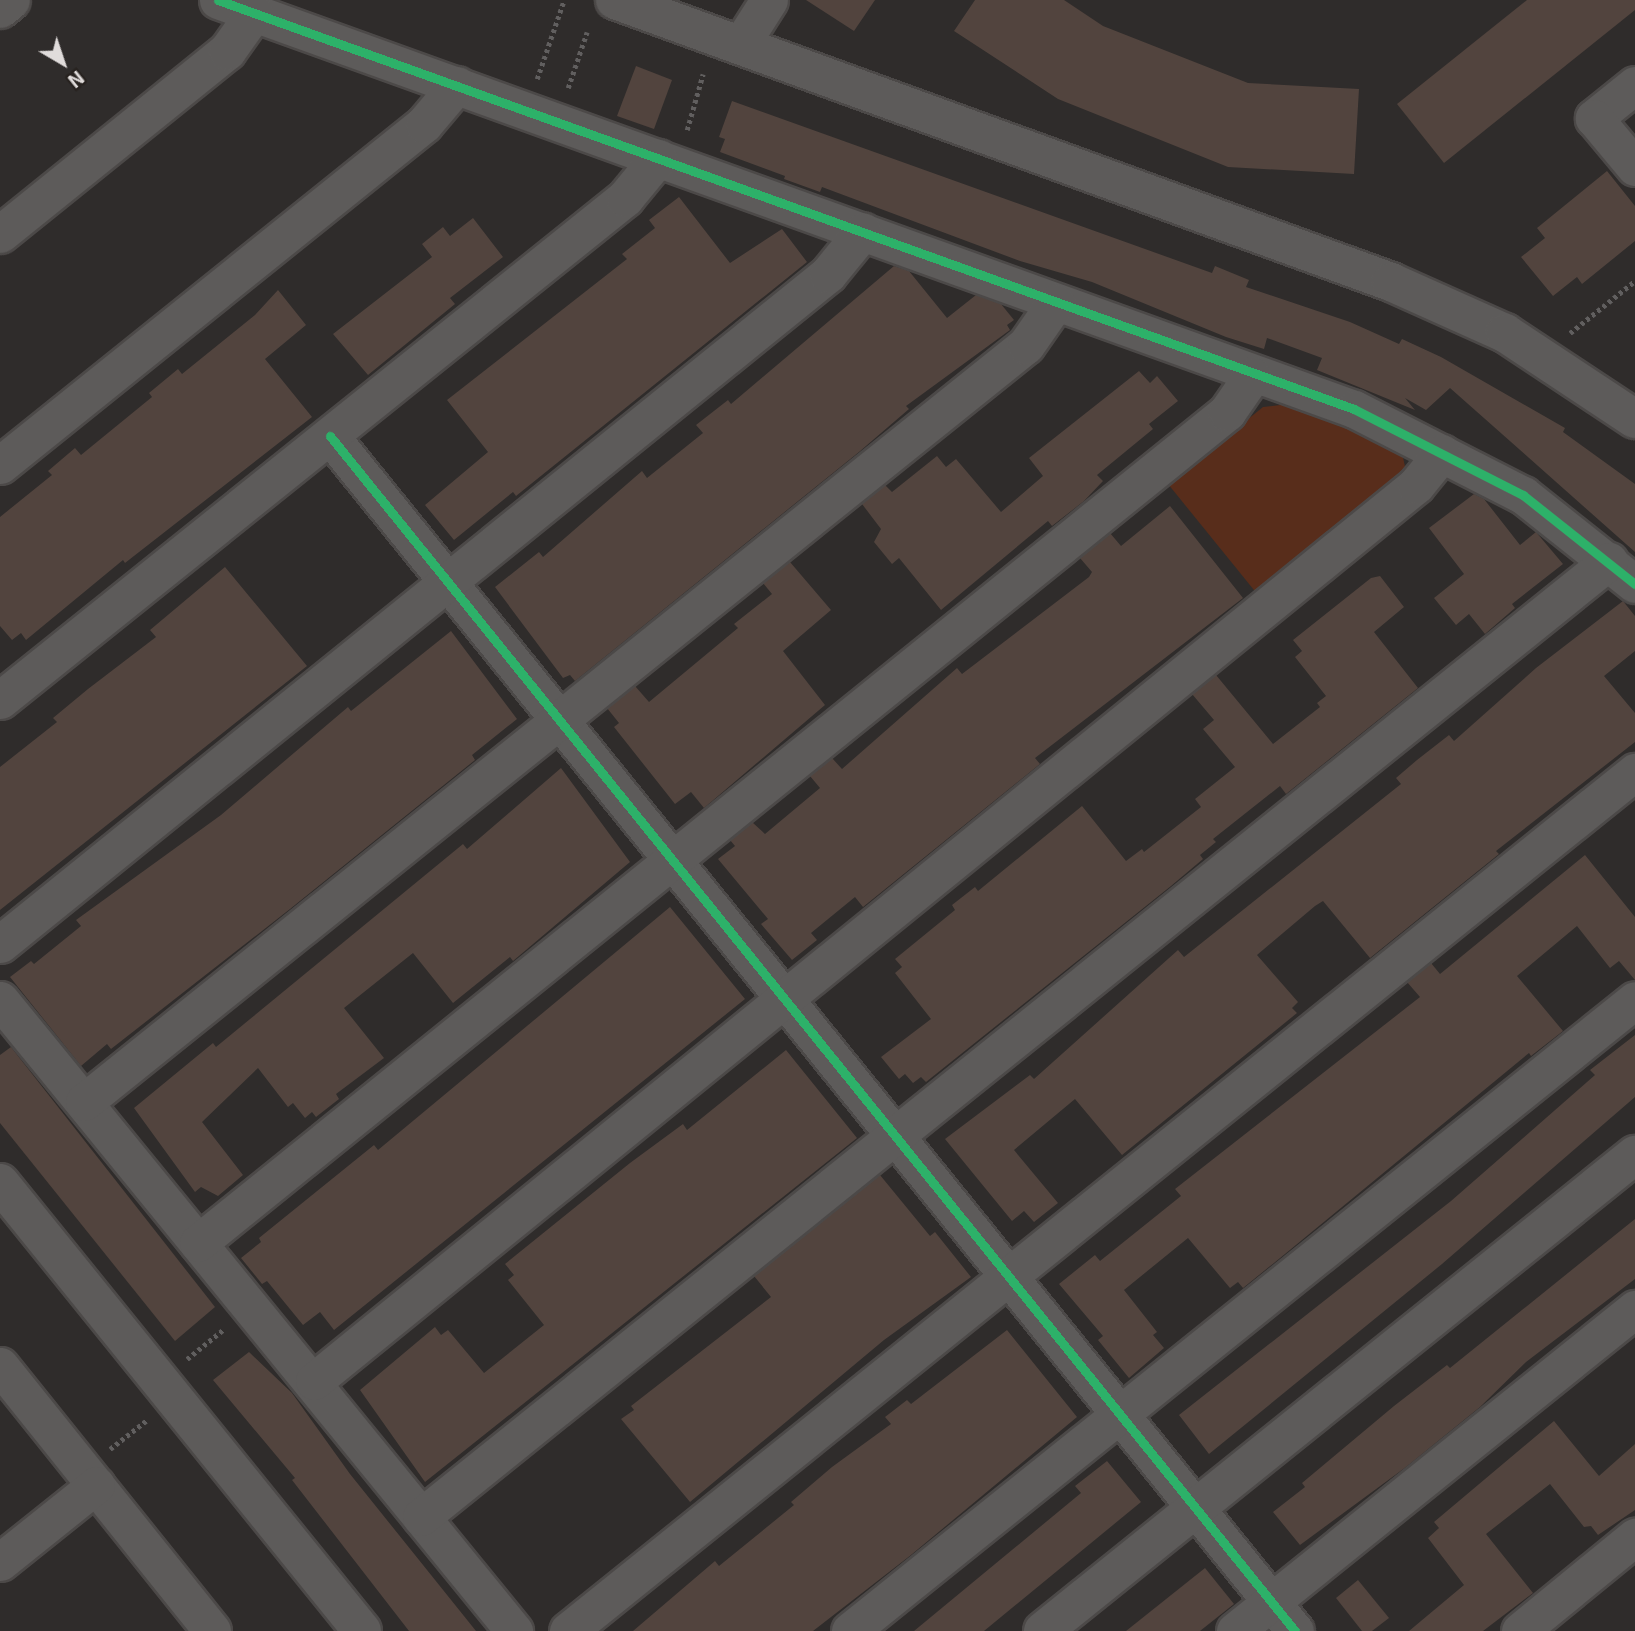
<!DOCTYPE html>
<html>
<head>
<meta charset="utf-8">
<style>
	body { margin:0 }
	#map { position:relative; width:1635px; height:1631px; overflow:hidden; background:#2f2c2b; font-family:"Exo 2",sans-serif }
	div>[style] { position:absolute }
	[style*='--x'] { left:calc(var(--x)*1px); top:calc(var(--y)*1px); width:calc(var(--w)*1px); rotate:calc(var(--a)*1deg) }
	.green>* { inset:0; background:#582d1b }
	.building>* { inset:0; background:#52443e }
	.path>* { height:4.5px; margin-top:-2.25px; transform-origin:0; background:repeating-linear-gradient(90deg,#615f5f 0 3.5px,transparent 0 7px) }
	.roads { filter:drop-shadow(2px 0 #4c4948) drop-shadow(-2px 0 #4c4948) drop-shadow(0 2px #4c4948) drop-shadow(0 -2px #4c4948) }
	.minor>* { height:37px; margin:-18.5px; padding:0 18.5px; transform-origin:18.5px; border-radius:18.5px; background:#5d5b5a }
	.tertiary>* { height:38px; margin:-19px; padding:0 19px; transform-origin:19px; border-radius:19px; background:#5d5b5a }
	.cycleway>* { height:9px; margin:-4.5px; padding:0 4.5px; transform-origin:4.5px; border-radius:4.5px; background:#2db169 }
	span { translate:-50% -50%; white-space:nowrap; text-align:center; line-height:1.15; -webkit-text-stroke:5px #27221f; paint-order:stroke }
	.north { position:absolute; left:28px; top:28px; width:70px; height:70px; -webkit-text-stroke:5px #27221f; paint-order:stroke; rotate:141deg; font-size:19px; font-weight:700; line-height:28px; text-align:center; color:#e0dcdb }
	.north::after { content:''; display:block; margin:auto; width:24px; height:32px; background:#e0dcdb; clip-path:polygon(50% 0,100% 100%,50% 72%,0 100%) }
</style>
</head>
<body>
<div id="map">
	<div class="green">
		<i style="clip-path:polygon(1289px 404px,1401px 448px,1407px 476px,1258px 595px,1168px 484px,1263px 407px)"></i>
	</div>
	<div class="building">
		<i style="clip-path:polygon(806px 0,875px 0,854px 31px)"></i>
		<i style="clip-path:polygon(975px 0,1064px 0,1103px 26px,1248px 83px,1359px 89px,1354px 174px,1228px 167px,1058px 99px,954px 31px)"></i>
		<i style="clip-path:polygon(1527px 0,1635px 0,1635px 10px,1444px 163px,1397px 104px)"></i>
		<i style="clip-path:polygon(636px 66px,672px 80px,654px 129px,617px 116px)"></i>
		<i style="clip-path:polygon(732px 101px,1212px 273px,1215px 266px,1249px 280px,1246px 287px,1350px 322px,1399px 344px,1402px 339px,1441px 357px,1565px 428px,1563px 432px,1635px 484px,1635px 552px,1450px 388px,1426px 410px,1405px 398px,1415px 410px,1317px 370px,1322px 358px,1267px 338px,1264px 349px,1226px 337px,1092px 282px,1020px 261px,822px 187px,820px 192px,784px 179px,785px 176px,720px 152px,725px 139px,719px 137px)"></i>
		<i style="clip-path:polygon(1607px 171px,1635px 206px,1635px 241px,1582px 284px,1577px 277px,1553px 296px,1521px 257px,1545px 238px,1537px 228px)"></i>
		<i style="clip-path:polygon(679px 197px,730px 263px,782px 229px,807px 262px,516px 496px,513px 492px,454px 540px,425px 505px,488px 452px,447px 400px,627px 259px,622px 254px,655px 228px,649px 220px)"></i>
		<i style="clip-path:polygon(473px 218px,503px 257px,450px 298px,455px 304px,368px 375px,333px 334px,432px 257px,422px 244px,443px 227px,450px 236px)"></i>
		<i style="clip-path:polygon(894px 266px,909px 271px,947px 318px,976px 295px,1001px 304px,1014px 320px,1007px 325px,1010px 330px,906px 406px,909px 409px,859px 452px,575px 681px,570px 675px,563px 678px,495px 587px,539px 552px,543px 557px,642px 471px,647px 478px,703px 433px,696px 425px,728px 400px,731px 404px)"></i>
		<i style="clip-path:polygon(278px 290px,306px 325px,265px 359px,312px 417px,125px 563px,123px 560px,26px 640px,21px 633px,12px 640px,0 626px,0 517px,52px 475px,48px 471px,75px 448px,81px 455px,152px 397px,149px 393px,178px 369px,182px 374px,255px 315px)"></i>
		<i style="clip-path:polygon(1139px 371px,1150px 383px,1157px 376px,1178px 401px,1149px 424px,1153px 429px,1097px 475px,1103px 481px,1084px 501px,1052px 526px,1048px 521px,941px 610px,899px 558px,892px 564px,874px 542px,881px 529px,862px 504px,885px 485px,892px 492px,937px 456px,946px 467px,956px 459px,1001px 512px,1043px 476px,1029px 458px)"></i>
		<i style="clip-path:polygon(1474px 494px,1484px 499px,1520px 545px,1536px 532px,1563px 564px,1512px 604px,1515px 608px,1485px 634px,1469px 614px,1456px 625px,1434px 598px,1464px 574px,1429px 528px)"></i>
		<i style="clip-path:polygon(1170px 506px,1243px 598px,1035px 758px,1040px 764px,863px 907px,855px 897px,811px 933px,817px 940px,792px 960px,761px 924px,768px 919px,718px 859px,735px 846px,730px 840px,752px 822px,765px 834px,820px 788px,810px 776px,832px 758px,842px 769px,957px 668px,962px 674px,1089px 577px,1092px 572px,1080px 558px,1110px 533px,1121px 546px)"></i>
		<i style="clip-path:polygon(790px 562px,831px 610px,783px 651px,825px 705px,704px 808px,691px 792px,675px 804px,614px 727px,619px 723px,607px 708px,635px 686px,649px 702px,738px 628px,734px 624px,772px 594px,763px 583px)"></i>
		<i style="clip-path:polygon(225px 567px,307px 666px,0 910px,0 767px,57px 722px,53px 718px,88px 689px,156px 637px,150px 630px)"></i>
		<i style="clip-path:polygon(1380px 576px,1404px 607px,1374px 632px,1418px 688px,1286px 794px,1280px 786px,1213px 839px,1216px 842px,1200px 855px,1203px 859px,1171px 886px,926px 1082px,921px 1077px,913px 1083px,905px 1074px,899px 1079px,881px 1057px,931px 1019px,895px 973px,902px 967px,895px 959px,955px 910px,952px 905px,975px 887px,978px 891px,1082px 806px,1126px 861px,1142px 849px,1144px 852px,1201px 807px,1195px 799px,1235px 767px,1203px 729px,1214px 720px,1192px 694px,1216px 675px,1273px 744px,1320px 707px,1317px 703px,1326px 696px,1295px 657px,1302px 651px,1293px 640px,1371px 578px)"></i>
		<i style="clip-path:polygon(1623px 601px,1635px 616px,1635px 651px,1604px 676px,1635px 713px,1635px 742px,1496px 851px,1499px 854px,1370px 958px,1323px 901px,1315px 906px,1257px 955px,1298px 1002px,1292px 1008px,1297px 1013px,1122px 1155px,1075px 1099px,1014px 1150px,1058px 1203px,1034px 1222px,1024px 1211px,1012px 1221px,945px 1139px,1030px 1075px,1034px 1079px,1178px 950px,1184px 957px,1401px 784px,1396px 778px,1417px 760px,1449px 735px,1454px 741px,1536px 668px)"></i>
		<i style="clip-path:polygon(451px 631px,517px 719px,472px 755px,475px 760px,290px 909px,111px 1049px,107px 1044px,81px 1066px,10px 977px,31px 961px,34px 964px,81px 926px,76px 920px,221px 815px,348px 707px,351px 711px)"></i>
		<i style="clip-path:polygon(561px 768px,630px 862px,513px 961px,510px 957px,453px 1003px,413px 953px,344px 1008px,384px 1058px,336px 1094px,339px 1099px,316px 1117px,312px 1112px,305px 1118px,293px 1103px,288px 1107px,258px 1068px,202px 1122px,243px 1175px,218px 1196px,201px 1187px,195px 1192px,134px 1108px,213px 1043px,216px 1047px,463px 844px,467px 849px)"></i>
		<i style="clip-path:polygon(1585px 855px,1635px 917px,1635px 980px,1619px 961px,1610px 968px,1577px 926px,1517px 976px,1563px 1031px,1531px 1056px,1529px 1053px,1285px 1254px,1243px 1288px,1238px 1282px,1230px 1288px,1188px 1238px,1124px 1290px,1157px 1332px,1153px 1335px,1164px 1348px,1129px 1378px,1098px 1340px,1103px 1336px,1059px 1284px,1095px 1255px,1100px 1261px,1181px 1196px,1175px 1189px,1420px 997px,1407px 982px,1431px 963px,1440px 974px)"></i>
		<i style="clip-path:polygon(670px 907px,745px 999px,334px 1330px,320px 1312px,303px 1325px,267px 1281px,262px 1284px,241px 1258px,261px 1242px,259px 1238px,374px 1145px,378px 1150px)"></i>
		<i style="clip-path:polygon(1635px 1035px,1635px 1097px,1442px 1264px,1209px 1454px,1179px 1415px,1451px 1201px,1595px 1075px,1590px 1070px)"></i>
		<i style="clip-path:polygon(11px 1047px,215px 1307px,175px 1341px,0 1123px,0 1055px)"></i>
		<i style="clip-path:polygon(786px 1050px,857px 1138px,425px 1482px,360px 1390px,435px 1327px,441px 1335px,448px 1330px,484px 1373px,544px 1325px,508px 1280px,514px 1275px,505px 1264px,630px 1163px,683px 1124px,687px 1130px)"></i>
		<i style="clip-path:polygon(880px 1175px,930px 1236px,935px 1232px,971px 1277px,884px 1340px,690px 1502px,621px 1419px,634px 1410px,631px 1406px,771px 1297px,754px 1276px)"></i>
		<i style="clip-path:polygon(1635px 1219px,1635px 1279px,1526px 1362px,1480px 1407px,1406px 1467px,1300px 1545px,1273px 1512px,1305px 1487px,1302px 1483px,1394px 1406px,1447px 1365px,1450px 1368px)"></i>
		<i style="clip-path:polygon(1007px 1330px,1077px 1417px,911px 1555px,813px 1631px,633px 1631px,715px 1561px,719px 1566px,794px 1505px,791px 1502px,832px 1467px,891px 1424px,885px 1417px,907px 1400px,911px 1404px)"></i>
		<i style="clip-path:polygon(249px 1352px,292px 1393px,350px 1474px,476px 1631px,409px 1631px,292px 1480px,295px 1478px,213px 1380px)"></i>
		<i style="clip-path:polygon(1554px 1421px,1599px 1476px,1635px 1444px,1635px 1510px,1598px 1535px,1591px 1526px,1584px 1527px,1550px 1484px,1486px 1534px,1533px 1593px,1483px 1631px,1409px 1631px,1464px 1585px,1428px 1538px,1439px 1528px,1434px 1522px)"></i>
		<i style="clip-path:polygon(1107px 1461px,1141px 1502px,984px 1631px,914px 1631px,1081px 1493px,1075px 1486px)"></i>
		<i style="clip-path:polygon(1205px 1568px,1234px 1604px,1200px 1631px,1126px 1631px)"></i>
		<i style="clip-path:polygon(1358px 1580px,1389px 1618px,1372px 1631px,1362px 1631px,1336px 1598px)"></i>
	</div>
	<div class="path">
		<i style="--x:537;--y:79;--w:83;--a:-71.1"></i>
		<i style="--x:568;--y:88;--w:59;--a:-71.3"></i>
		<i style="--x:687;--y:130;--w:58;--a:-74.1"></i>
		<i style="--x:1570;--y:333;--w:83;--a:-38.7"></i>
		<i style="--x:187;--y:1359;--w:48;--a:-39"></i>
		<i style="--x:110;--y:1449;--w:47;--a:-38.1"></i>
	</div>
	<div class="roads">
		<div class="minor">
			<i style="--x:218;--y:0;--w:1207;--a:19.8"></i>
			<i style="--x:1354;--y:409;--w:190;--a:27"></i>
			<i style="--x:1523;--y:495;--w:143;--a:38.5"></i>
			<i style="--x:0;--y:9;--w:14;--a:-39"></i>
			<i style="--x:741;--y:44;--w:52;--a:-57.5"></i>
			<i style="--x:1635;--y:85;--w:53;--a:141.2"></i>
			<i style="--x:1594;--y:118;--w:64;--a:50.1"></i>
			<i style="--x:0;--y:234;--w:292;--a:-38.9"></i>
			<i style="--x:227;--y:51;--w:47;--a:-54.6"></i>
			<i style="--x:330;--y:436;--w:1536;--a:51.08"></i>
			<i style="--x:0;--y:465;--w:544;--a:-38.81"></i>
			<i style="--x:424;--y:124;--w:51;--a:-49.8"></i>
			<i style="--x:0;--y:700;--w:802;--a:-38.77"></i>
			<i style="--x:625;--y:198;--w:52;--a:-50.5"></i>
			<i style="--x:0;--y:944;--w:1065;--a:-38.98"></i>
			<i style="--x:828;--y:274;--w:55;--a:-50.9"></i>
			<i style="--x:0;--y:1000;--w:814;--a:50.83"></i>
			<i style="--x:84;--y:1102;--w:1208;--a:-38.79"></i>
			<i style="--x:1026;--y:345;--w:52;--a:-55.1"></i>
			<i style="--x:198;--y:1243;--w:1323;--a:-38.92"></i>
			<i style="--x:1227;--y:412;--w:44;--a:-55.2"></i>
			<i style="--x:0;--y:1366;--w:339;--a:51.3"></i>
			<i style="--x:314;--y:1381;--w:1420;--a:-39.11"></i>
			<i style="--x:1416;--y:485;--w:41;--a:-50.9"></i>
			<i style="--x:421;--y:1517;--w:1525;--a:-38.82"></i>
			<i style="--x:0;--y:1562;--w:123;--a:-38.7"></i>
			<i style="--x:568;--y:1631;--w:1370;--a:-38.84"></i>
			<i style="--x:850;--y:1631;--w:1007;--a:-38.79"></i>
			<i style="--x:1235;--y:1631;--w:514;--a:-38.83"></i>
			<i style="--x:1520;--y:1631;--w:149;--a:-39.3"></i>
		</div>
		<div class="tertiary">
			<i style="--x:615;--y:0;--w:826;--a:19.97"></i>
			<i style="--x:1391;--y:282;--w:125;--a:24.1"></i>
			<i style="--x:1505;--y:333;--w:156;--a:33.5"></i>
			<i style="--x:0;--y:1183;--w:576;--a:51.06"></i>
			<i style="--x:1043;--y:1631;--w:760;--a:-38.8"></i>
		</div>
	</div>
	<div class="cycleway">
		<i style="--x:218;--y:0;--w:1207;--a:19.8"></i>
		<i style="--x:1354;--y:409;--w:190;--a:27"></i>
		<i style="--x:1523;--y:495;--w:143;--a:38.5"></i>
		<i style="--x:330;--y:436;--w:1536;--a:51.08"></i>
	</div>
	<div class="north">N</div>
</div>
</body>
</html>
